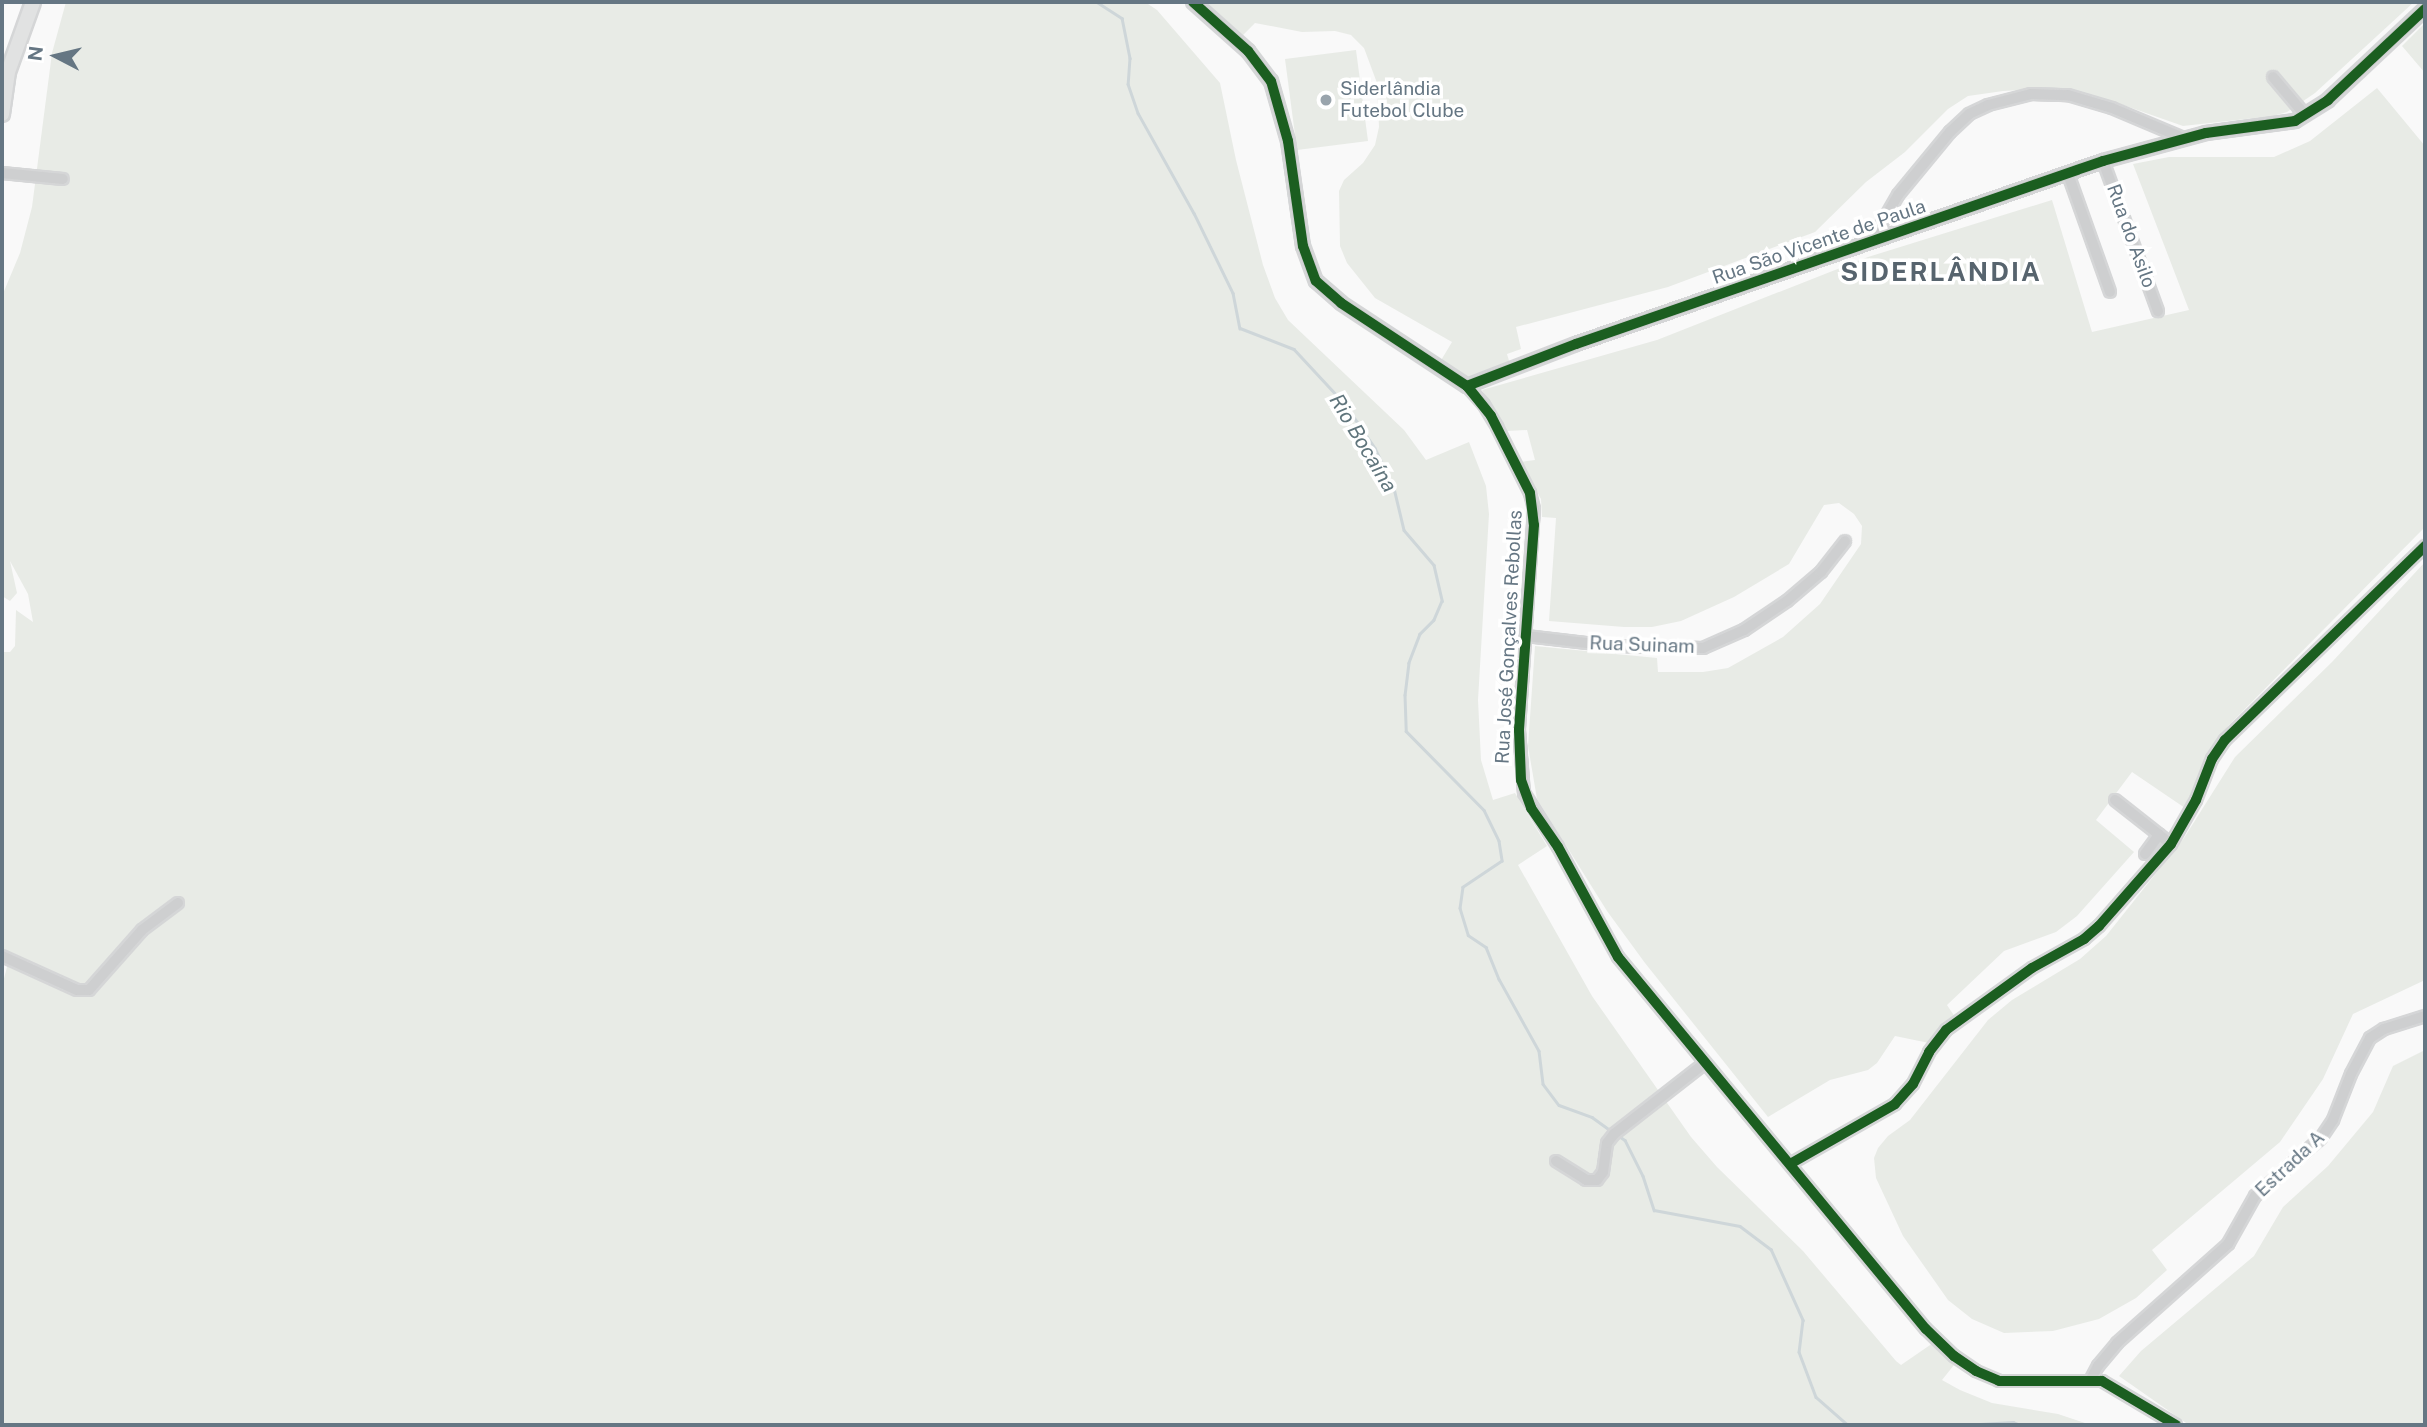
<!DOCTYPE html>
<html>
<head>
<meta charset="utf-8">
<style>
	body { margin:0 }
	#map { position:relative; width:2427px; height:1427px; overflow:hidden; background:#f9f9f9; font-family:"Public Sans",sans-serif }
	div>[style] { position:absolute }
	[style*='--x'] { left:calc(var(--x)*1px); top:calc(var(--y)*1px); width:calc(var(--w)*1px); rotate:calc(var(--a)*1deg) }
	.green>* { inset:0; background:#e8ebe6 }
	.stream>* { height:2.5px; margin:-1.25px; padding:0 1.25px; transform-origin:1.25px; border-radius:1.25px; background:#ced6d9 }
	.roads { filter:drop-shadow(2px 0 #d5d6d7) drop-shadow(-2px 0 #d5d6d7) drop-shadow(0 2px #d5d6d7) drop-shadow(0 -2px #d5d6d7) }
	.minor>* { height:10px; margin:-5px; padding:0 5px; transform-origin:5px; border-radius:5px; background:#cecfd0 }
	.tertiary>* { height:12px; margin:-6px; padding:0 6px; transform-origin:6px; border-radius:6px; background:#cecfd0 }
	.secondary>* { height:14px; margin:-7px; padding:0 7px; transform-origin:7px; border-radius:7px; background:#e1e2e2 }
	.cycleway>* { height:10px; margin:-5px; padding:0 5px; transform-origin:5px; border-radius:5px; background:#1b5e20 }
	.dots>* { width:19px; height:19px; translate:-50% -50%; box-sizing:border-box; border:4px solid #fff; border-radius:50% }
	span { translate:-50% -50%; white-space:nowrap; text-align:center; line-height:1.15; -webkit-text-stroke:7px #fff; paint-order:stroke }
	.poi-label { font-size:19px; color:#657683 }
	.left { translate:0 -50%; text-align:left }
	.street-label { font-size:19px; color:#657683 }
	.water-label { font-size:21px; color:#60757c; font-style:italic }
	.district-label { font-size:26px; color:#57646e; font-weight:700; letter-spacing:2px }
	.frame { position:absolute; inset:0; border:4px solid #657683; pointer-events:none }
	.north { position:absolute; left:21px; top:21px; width:70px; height:70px; -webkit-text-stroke:5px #fff; paint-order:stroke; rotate:277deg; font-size:19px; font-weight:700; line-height:28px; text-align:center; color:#657683 }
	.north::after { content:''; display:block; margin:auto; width:24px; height:32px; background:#657683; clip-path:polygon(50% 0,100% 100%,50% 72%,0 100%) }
</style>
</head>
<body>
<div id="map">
	<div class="green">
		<i style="clip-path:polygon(66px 2px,1145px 2px,1157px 10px,1220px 83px,1236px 160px,1263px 265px,1275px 298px,1288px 320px,1404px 430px,1426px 460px,1469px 442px,1486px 486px,1489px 514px,1478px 700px,1481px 760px,1493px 800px,1515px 793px,1547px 846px,1518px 865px,1592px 996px,1691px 1137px,1717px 1167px,1803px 1251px,1896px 1361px,1901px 1365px,1933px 1343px,1954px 1365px,1942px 1380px,1960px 1390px,1992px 1403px,2058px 1414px,2091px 1425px,2px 1425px,2px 986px,7px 967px,2px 942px,2px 652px,10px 652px,15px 646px,16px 610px,33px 622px,28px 594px,10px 561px,17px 593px,10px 601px,2px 596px,2px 296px,20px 253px,32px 207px,52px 53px)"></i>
		<i style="clip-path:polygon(1205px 2px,2414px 2px,2315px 93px,2287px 112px,2273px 116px,2183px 126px,2106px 99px,2060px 88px,2003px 91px,1968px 96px,1948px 109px,1905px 152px,1866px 182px,1815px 232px,1668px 287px,1516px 327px,1521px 349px,1507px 354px,1510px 364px,1466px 380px,1440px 362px,1452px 342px,1375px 298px,1347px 263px,1340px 246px,1339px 191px,1344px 180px,1363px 163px,1375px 145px,1379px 127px,1377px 83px,1364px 48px,1351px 35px,1335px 31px,1302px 32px,1255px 23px,1243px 35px)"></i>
		<i style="clip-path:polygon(2425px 23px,2425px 73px,2402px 46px)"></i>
		<i style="clip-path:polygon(1356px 50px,1368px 141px,1297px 150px,1285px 59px)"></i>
		<i style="clip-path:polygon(2377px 88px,2425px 146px,2425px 527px,2228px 726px,2201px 769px,2185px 808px,2132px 772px,2096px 820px,2134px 852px,2077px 916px,2056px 932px,2004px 951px,1947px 1005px,1955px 1017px,1940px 1029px,1929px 1043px,1895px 1036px,1877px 1063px,1868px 1070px,1830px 1080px,1768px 1117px,1645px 963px,1607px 911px,1537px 799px,1528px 746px,1535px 646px,1657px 658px,1658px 672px,1703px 672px,1728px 668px,1783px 637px,1820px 604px,1861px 544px,1862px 526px,1854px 514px,1839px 503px,1824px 505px,1789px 564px,1734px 597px,1681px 621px,1652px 627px,1624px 627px,1549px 621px,1556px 518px,1542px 517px,1541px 499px,1520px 462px,1535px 460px,1527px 430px,1506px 431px,1482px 390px,1657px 340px,1868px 257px,2052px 200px,2092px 332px,2189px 310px,2133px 164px,2169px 157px,2274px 157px,2310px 141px)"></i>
		<i style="clip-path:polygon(2425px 562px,2425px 980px,2353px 1014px,2323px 1079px,2280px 1142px,2152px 1250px,2167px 1270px,2136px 1298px,2099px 1319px,2053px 1331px,2004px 1333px,1972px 1319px,1948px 1300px,1903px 1236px,1876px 1178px,1874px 1158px,1878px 1148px,1888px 1136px,1910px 1120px,1988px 1020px,2012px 1000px,2080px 959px,2106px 936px,2184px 838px,2235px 757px,2332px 662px)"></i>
		<i style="clip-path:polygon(2425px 1050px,2425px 1425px,2189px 1425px,2119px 1376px,2141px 1351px,2254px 1256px,2283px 1207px,2328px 1166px,2373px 1112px,2393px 1066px)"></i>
	</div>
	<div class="stream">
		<i style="--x:1097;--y:2;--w:30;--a:33"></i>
		<i style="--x:1122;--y:18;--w:41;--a:78.7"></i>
		<i style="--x:1130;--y:58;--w:26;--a:94"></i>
		<i style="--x:1128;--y:84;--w:31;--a:71"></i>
		<i style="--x:1138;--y:113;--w:115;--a:60.8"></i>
		<i style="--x:1194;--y:213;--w:89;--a:64"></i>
		<i style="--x:1233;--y:293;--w:36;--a:79"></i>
		<i style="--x:1240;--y:328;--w:58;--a:21.3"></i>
		<i style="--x:1294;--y:349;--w:75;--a:47.2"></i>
		<i style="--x:1345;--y:404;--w:53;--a:55.7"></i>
		<i style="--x:1375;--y:448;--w:44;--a:64.6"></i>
		<i style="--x:1394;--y:488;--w:43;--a:76.6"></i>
		<i style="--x:1404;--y:530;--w:46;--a:49.4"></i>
		<i style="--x:1434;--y:565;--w:37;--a:77"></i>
		<i style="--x:1442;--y:601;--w:21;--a:113"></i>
		<i style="--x:1434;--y:620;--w:20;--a:135"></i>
		<i style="--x:1420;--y:634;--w:31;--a:111"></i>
		<i style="--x:1409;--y:663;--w:32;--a:97"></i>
		<i style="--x:1405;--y:695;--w:36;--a:88"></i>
		<i style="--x:1406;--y:731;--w:111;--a:45.4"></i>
		<i style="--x:1484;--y:810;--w:34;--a:64"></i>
		<i style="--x:1499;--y:841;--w:20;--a:81"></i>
		<i style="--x:1502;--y:861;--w:47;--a:146.3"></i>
		<i style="--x:1463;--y:887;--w:21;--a:98"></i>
		<i style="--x:1460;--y:908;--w:28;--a:73"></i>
		<i style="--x:1468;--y:935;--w:22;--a:34"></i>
		<i style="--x:1486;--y:947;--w:35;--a:68"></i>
		<i style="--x:1499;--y:979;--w:82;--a:60.9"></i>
		<i style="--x:1539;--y:1051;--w:33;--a:83"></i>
		<i style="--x:1543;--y:1084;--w:26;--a:53"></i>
		<i style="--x:1559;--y:1105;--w:35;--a:20"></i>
		<i style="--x:1592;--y:1117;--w:26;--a:36"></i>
		<i style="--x:1619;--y:1136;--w:7;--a:34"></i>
		<i style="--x:1625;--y:1140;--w:40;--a:63.4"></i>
		<i style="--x:1643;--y:1176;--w:36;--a:72"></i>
		<i style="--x:1654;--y:1210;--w:87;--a:10.5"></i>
		<i style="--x:1740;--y:1226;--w:39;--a:37"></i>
		<i style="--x:1771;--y:1249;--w:78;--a:65.7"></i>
		<i style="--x:1803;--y:1320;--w:32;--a:97"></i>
		<i style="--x:1799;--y:1352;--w:48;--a:69.3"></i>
		<i style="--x:1816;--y:1397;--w:43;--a:41.2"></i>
		<i style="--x:1963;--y:1425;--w:50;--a:-3.4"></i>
		<i style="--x:2013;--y:1422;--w:8;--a:23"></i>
	</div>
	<div class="roads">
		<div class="minor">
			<i style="--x:2273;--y:77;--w:50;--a:49.9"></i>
			<i style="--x:2103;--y:161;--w:160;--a:69.9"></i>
			<i style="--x:2;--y:173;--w:61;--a:5.6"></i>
			<i style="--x:2068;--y:174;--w:125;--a:70.4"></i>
			<i style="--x:1871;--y:242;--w:54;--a:-60.1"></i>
			<i style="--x:1898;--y:195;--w:82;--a:-50.5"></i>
			<i style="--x:1950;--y:132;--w:26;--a:-43"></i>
			<i style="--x:1969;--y:114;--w:21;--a:-25"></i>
			<i style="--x:1988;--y:105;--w:44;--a:-14.3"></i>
			<i style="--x:2031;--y:94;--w:37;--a:2"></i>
			<i style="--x:2068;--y:95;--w:46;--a:16.5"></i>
			<i style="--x:2112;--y:108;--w:77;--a:22.9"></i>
			<i style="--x:1467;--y:386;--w:25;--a:48"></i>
			<i style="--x:1484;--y:405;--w:26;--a:59"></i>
			<i style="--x:1497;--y:427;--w:74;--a:63.4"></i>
			<i style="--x:1530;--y:493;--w:16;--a:76"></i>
			<i style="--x:1534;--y:509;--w:222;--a:93.9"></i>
			<i style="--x:1519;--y:730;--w:63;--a:85.5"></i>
			<i style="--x:1524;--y:793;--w:64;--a:57.8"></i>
			<i style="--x:1558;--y:847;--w:125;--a:61.4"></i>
			<i style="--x:1618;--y:957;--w:483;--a:50.4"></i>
			<i style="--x:1926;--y:1329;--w:39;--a:44"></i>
			<i style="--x:1954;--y:1356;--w:27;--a:34"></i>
			<i style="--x:1976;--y:1371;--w:25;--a:23"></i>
			<i style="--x:1999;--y:1381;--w:103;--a:0"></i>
			<i style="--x:2102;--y:1381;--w:86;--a:30.7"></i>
			<i style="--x:1526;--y:636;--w:88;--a:6.6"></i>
			<i style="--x:1613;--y:646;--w:90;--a:1.3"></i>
			<i style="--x:1703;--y:648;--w:45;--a:-23.7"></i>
			<i style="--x:1744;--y:630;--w:52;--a:-34"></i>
			<i style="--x:1787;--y:601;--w:45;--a:-40.5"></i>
			<i style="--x:1821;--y:572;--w:39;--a:-52"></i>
			<i style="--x:2115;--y:800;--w:71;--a:38.2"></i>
			<i style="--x:2145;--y:854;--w:24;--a:-54"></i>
			<i style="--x:2;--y:956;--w:82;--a:24.4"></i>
			<i style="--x:77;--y:990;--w:12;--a:0"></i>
			<i style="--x:89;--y:990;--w:80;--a:-48.5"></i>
			<i style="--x:142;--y:930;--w:45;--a:-36.9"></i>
			<i style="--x:1556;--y:1161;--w:36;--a:32"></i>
			<i style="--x:1586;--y:1180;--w:11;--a:0"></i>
			<i style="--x:1597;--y:1180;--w:10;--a:-53"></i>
			<i style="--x:1603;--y:1172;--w:29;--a:-82"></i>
			<i style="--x:1607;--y:1143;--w:11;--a:-52"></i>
			<i style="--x:1614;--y:1134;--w:115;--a:-38"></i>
			<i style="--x:1790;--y:1164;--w:121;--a:-29.7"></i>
			<i style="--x:1895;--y:1104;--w:27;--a:-48"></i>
			<i style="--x:1913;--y:1084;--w:36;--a:-63"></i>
			<i style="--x:1929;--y:1052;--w:28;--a:-52"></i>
			<i style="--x:1946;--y:1030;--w:106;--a:-35.8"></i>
			<i style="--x:2032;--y:968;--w:60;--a:-29.1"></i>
			<i style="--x:2084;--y:939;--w:20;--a:-41"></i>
			<i style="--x:2099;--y:926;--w:109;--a:-48.7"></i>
			<i style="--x:2171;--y:844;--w:51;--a:-60.4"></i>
			<i style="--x:2196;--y:800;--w:44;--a:-68.7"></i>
			<i style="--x:2212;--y:759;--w:23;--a:-56"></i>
			<i style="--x:2225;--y:740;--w:279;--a:-44.1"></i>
			<i style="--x:2091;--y:1379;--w:15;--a:-62"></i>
			<i style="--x:2098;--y:1366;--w:30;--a:-50"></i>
			<i style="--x:2117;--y:1343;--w:149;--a:-41.7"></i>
			<i style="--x:2228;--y:1244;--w:55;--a:-60.6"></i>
			<i style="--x:2255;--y:1196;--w:88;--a:-41.3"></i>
			<i style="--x:2321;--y:1138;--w:22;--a:-56"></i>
			<i style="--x:2333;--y:1120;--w:49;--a:-68.6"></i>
			<i style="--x:2351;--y:1074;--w:41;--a:-62.2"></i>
			<i style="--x:2370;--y:1038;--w:17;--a:-33"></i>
			<i style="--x:2384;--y:1029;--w:43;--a:-17.6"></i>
		</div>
		<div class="tertiary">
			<i style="--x:1193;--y:2;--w:74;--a:41.7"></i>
			<i style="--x:1248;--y:51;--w:38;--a:53"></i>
			<i style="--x:1271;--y:81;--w:62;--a:74.2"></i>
			<i style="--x:1288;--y:141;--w:106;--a:81.9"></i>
			<i style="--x:1303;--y:246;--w:37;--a:70"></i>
			<i style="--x:1316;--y:281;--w:33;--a:41"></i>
			<i style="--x:1341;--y:303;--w:151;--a:33.4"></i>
			<i style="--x:1467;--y:386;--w:117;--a:-21.1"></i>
			<i style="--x:1576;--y:344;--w:558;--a:-19.15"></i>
			<i style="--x:2103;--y:161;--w:107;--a:-15.2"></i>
			<i style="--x:2206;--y:133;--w:90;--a:-7.7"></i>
			<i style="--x:2295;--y:121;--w:39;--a:-32"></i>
			<i style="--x:2328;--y:100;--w:133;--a:-43.2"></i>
		</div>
		<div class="secondary">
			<i style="--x:2;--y:114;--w:42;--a:-81.9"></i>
			<i style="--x:8;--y:72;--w:74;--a:-70.3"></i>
		</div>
	</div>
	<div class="cycleway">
		<i style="--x:1193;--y:2;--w:74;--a:41.7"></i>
		<i style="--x:1248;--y:51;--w:38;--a:53"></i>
		<i style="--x:1271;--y:81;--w:62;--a:74.2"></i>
		<i style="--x:1288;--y:141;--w:106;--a:81.9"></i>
		<i style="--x:1303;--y:246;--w:37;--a:70"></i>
		<i style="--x:1316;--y:281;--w:33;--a:41"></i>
		<i style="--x:1341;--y:303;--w:151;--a:33.4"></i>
		<i style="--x:1467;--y:386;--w:38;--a:51"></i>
		<i style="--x:1491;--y:416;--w:86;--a:63.1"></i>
		<i style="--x:1530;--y:493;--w:32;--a:83"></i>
		<i style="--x:1534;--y:525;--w:206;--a:94.2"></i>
		<i style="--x:1519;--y:730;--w:50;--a:87.7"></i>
		<i style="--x:1521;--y:780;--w:30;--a:70"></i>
		<i style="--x:1531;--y:808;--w:47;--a:55.3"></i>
		<i style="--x:1558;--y:847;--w:125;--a:61.4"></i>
		<i style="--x:1618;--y:957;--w:483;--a:50.4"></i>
		<i style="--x:1926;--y:1329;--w:39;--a:44"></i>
		<i style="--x:1954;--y:1356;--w:27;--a:34"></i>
		<i style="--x:1976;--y:1371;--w:25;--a:23"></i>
		<i style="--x:1999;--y:1381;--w:103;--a:0"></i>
		<i style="--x:2102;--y:1381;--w:86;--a:30.7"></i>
		<i style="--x:1467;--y:386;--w:117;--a:-21.1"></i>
		<i style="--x:1576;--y:344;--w:558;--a:-19.15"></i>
		<i style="--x:2103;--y:161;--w:107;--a:-15.2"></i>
		<i style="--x:2206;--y:133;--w:90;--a:-7.7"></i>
		<i style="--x:2295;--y:121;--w:39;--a:-32"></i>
		<i style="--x:2328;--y:100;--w:133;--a:-43.2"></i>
		<i style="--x:1790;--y:1164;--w:121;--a:-29.7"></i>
		<i style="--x:1895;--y:1104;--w:27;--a:-48"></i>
		<i style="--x:1913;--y:1084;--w:36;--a:-63"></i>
		<i style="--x:1929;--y:1052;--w:28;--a:-52"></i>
		<i style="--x:1946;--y:1030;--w:106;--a:-35.8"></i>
		<i style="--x:2032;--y:968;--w:60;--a:-29.1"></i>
		<i style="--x:2084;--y:939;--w:20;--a:-41"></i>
		<i style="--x:2099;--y:926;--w:109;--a:-48.7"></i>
		<i style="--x:2171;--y:844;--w:51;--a:-60.4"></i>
		<i style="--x:2196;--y:800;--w:44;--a:-68.7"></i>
		<i style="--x:2212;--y:759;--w:23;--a:-56"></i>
		<i style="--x:2225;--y:740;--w:279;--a:-44.1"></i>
	</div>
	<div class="dots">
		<i style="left:1326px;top:100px;background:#99a4ac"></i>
	</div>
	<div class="poi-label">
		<span class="left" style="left:1340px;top:100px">Siderlândia<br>Futebol Clube</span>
	</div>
	<div class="street-label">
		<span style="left:2131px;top:236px;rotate:70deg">Rua do Asilo</span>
		<span style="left:1819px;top:242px;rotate:-19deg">Rua São Vicente de Paula</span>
		<span style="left:1509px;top:637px;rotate:-87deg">Rua José Gonçalves Rebollas</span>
		<span style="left:1642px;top:645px;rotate:2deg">Rua Suinam</span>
		<span style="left:2290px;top:1164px;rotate:-43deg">Estrada A</span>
	</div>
	<div class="water-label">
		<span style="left:1363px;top:443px;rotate:59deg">Rio Bocaína</span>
	</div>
	<div class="district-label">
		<span style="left:1941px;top:272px">SIDERLÂNDIA</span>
	</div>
	<div class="frame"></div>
	<div class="north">N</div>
</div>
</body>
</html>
